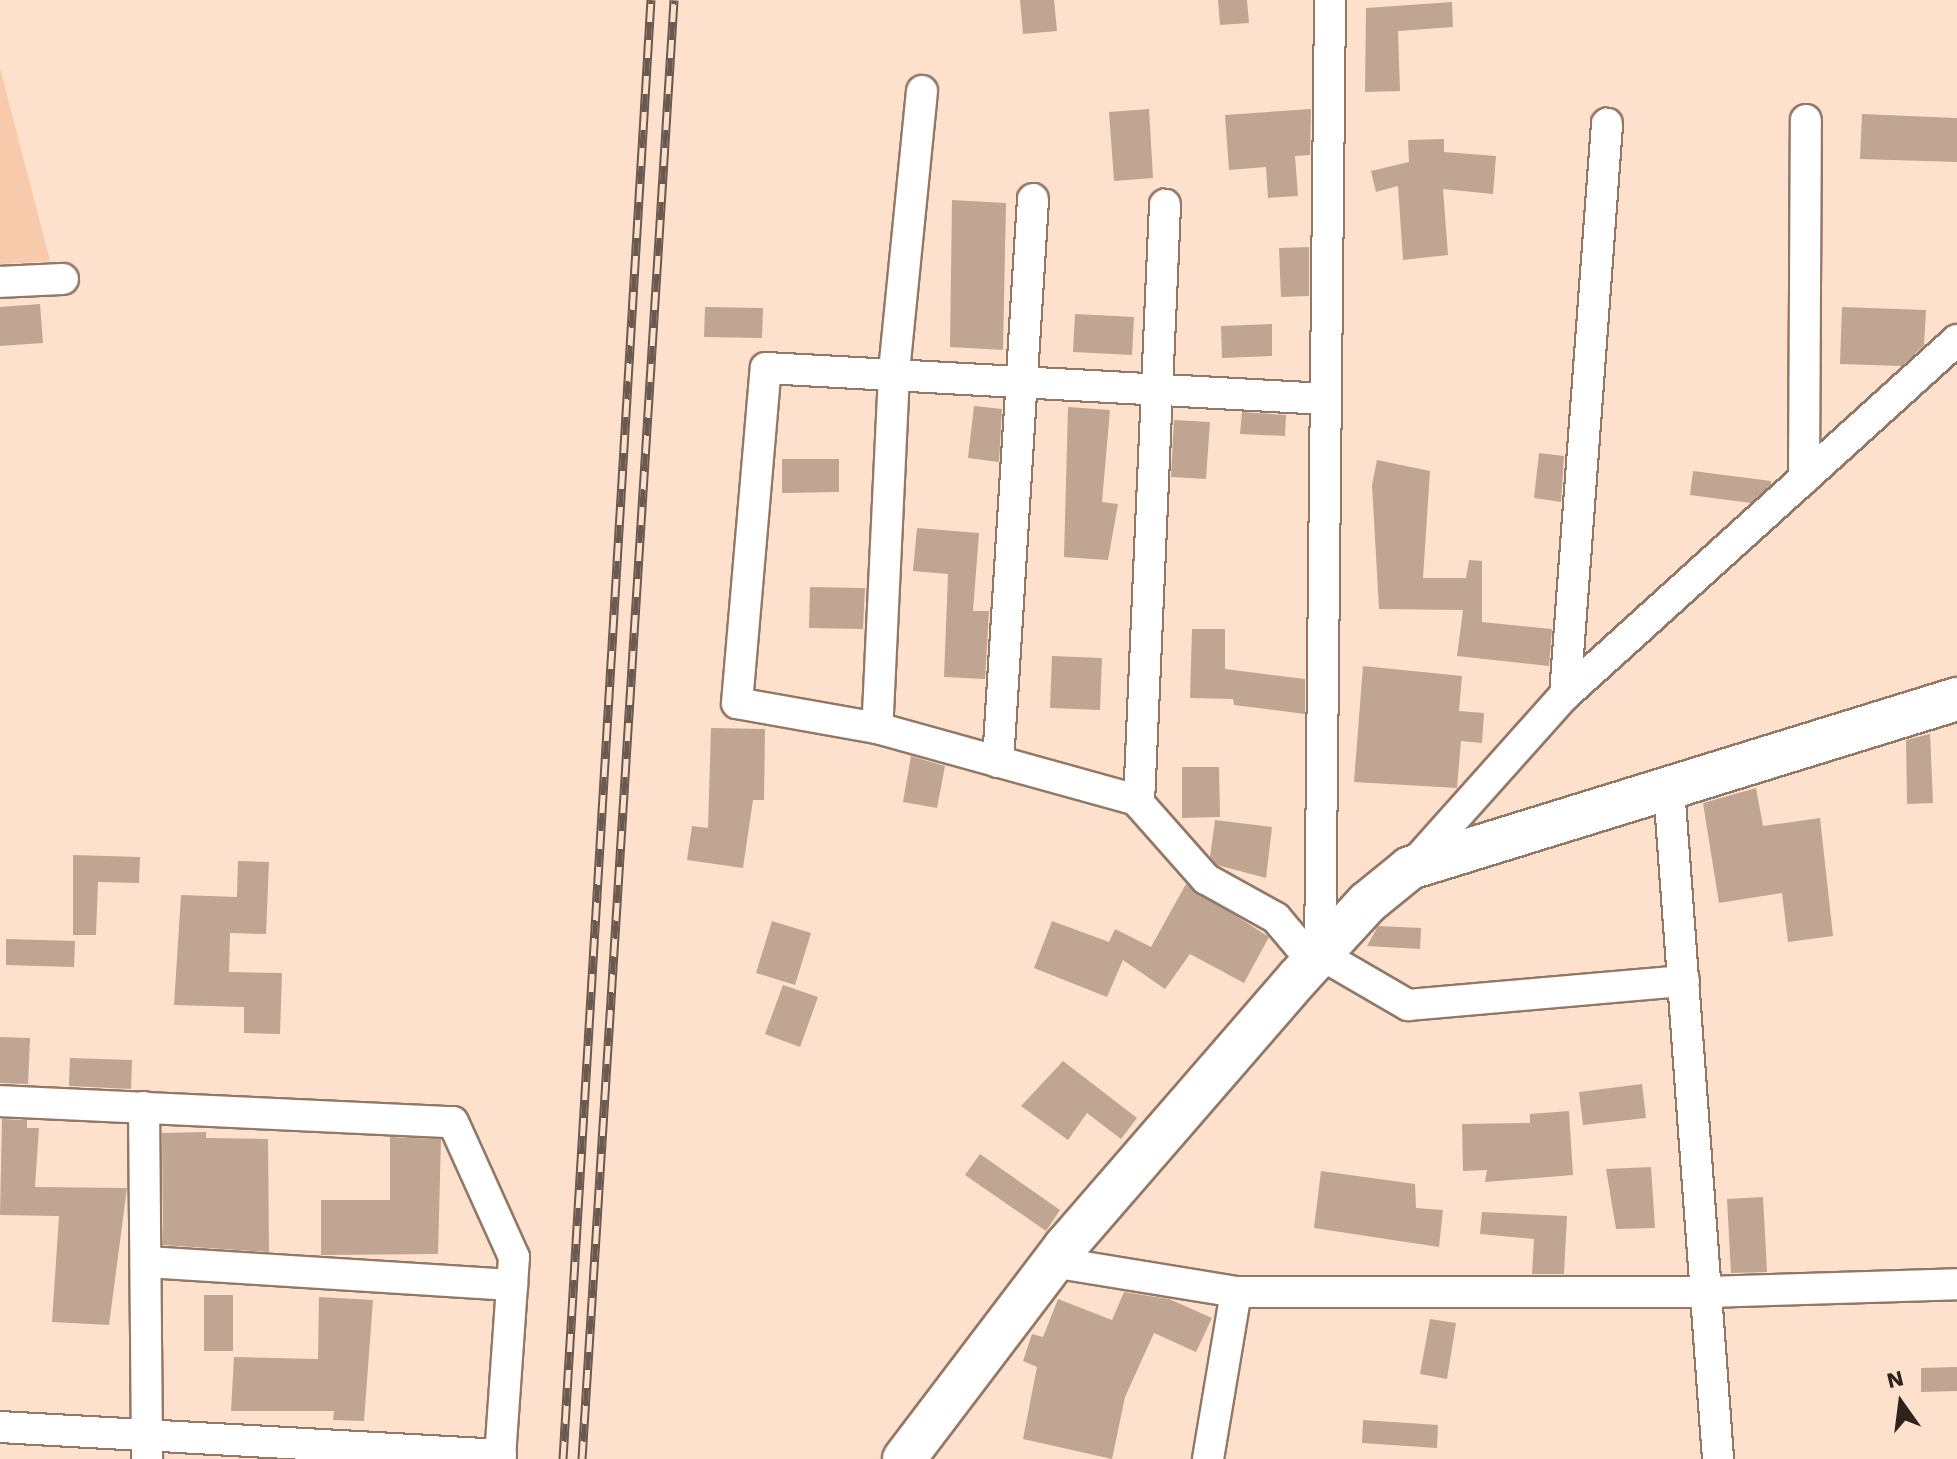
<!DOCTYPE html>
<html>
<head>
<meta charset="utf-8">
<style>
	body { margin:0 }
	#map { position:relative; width:1957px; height:1459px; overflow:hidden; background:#fee1cd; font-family:"Work Sans",sans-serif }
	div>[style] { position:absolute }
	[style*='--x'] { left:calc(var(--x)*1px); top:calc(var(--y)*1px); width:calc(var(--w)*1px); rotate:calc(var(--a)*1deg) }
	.green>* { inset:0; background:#f7caab }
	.building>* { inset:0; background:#c0a592 }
	.roads { filter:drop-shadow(2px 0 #927867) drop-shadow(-2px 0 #927867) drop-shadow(0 2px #927867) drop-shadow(0 -2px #927867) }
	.street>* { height:30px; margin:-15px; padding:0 15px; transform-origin:15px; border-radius:15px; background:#fff }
	.secondary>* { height:42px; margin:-21px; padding:0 21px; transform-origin:21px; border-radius:21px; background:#fff }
	.rail>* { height:9px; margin-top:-4.5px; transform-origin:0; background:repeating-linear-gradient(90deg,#fee1cd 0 18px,#69594e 0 36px); box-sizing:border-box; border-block:2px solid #69594e }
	span { translate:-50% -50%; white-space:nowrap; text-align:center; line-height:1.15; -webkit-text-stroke:8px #fee1cd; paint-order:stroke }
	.north { position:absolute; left:1861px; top:1363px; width:80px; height:80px; -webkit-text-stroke:6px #fee1cd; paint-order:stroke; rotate:346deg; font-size:22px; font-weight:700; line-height:32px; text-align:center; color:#2d231b }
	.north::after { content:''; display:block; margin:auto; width:28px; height:36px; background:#2d231b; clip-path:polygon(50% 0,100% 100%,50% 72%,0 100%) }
</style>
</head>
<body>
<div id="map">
	<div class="green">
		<i style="clip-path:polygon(0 68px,50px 261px,0 264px)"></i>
	</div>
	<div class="building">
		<i style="clip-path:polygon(1020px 0,1054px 0,1057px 31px,1023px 34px)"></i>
		<i style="clip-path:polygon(1218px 0,1247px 0,1249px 23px,1220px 25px)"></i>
		<i style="clip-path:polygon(1452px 2px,1453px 27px,1398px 31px,1400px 91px,1365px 92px,1366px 8px)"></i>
		<i style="clip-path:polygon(1149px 109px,1153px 178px,1114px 181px,1109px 112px)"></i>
		<i style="clip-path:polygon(1311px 109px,1310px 155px,1295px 156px,1298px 196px,1268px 198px,1266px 167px,1229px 170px,1225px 115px)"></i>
		<i style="clip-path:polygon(1862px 114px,1957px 118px,1957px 162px,1860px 159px)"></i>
		<i style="clip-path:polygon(1444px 139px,1444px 152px,1496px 156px,1493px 194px,1443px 189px,1448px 255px,1403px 260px,1398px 186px,1376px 192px,1371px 171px,1409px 162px,1408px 140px)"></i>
		<i style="clip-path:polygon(952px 200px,1006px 203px,1003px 350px,950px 347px)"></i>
		<i style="clip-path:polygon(1309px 247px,1309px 296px,1281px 297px,1279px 248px)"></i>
		<i style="clip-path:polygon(40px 304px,43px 343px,0 346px,0 307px)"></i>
		<i style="clip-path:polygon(705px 307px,763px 308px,762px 338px,704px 337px)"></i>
		<i style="clip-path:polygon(1842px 307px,1926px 310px,1924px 345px,1902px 366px,1840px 364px)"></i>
		<i style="clip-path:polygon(1075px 314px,1134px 317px,1132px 355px,1073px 352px)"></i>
		<i style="clip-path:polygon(1272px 324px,1272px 356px,1222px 358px,1221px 326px)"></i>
		<i style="clip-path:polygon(974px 406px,1002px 409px,999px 462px,968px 458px)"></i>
		<i style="clip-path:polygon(1068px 407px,1110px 410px,1102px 502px,1118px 504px,1108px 560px,1064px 557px)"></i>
		<i style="clip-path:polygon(1242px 412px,1286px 415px,1285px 436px,1240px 434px)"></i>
		<i style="clip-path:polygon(1174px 420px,1210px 422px,1206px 479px,1171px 477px)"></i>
		<i style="clip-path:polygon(1539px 453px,1564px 456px,1561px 502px,1534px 498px)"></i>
		<i style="clip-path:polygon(782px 459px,839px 459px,839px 492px,782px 493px)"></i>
		<i style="clip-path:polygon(1377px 460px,1430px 471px,1423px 578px,1466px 578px,1469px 560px,1482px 561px,1482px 622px,1552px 629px,1549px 666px,1457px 656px,1463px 610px,1379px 609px,1372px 485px)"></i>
		<i style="clip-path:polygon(1693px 471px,1771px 481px,1771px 485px,1751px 503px,1690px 495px)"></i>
		<i style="clip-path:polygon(917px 528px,979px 533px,973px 611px,989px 611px,985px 679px,944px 677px,948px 574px,913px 571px)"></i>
		<i style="clip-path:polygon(810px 587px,865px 588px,863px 629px,809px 628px)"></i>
		<i style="clip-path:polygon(1192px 629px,1225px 629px,1225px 669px,1305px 679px,1305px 714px,1234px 705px,1233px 699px,1190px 698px)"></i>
		<i style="clip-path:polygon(1052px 656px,1102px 658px,1100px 710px,1050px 708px)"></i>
		<i style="clip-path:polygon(1363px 666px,1462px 676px,1459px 711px,1484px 713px,1482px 743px,1461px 741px,1457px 788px,1354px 782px)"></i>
		<i style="clip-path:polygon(711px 728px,765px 729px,764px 800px,753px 800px,743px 868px,687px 860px,692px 826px,708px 828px)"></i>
		<i style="clip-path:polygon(1930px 734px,1933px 803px,1907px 804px,1906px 740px)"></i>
		<i style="clip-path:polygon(911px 756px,945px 766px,937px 808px,903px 802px)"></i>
		<i style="clip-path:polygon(1182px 767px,1219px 767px,1220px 817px,1182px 818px)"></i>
		<i style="clip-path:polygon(1756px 788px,1763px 826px,1820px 818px,1833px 936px,1788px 942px,1782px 893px,1719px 903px,1703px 803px)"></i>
		<i style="clip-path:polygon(1215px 820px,1272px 827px,1266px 878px,1217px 865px,1210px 857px)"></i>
		<i style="clip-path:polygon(73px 855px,140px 857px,139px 883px,98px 882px,96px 935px,73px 935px)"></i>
		<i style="clip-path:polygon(238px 861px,269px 862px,266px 934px,230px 933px,229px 972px,282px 973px,280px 1034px,244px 1033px,244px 1007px,174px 1005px,181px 895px,237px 897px)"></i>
		<i style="clip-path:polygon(1186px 884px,1269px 937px,1244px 983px,1190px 954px,1165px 989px,1123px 960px,1107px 997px,1034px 968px,1052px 921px,1109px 942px,1115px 929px,1151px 947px)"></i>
		<i style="clip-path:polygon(772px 921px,811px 933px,795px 985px,756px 973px)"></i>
		<i style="clip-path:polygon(1378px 926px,1421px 928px,1420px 949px,1367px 946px)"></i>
		<i style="clip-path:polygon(6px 939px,75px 941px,74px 967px,6px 965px)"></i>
		<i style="clip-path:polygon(783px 985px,818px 997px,800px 1047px,765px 1034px)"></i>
		<i style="clip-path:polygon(0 1037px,30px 1038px,28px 1084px,0 1083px)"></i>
		<i style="clip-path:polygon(70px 1058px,132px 1060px,131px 1089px,69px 1086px)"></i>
		<i style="clip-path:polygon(1063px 1061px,1137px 1118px,1121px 1139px,1087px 1113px,1068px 1140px,1021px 1106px)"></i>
		<i style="clip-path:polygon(1642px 1084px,1646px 1118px,1583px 1125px,1579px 1092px)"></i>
		<i style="clip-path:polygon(1569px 1111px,1573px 1175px,1485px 1182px,1487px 1170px,1463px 1171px,1462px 1124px,1530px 1123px,1530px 1114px)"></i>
		<i style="clip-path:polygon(2px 1119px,27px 1120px,27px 1128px,39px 1128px,35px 1187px,127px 1188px,109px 1325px,52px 1322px,59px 1216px,0 1215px)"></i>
		<i style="clip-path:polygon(206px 1132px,206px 1138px,268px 1139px,269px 1252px,163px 1245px,162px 1133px)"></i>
		<i style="clip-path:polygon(390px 1137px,441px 1139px,438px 1254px,321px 1255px,321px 1200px,390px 1200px)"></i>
		<i style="clip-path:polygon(980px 1154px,1060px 1210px,1046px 1231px,965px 1175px)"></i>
		<i style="clip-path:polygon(1651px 1167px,1655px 1228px,1616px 1229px,1606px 1169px)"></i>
		<i style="clip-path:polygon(1321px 1171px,1415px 1184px,1416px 1208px,1443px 1210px,1439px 1247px,1314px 1228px)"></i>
		<i style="clip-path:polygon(1763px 1197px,1767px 1272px,1731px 1273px,1727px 1199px)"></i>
		<i style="clip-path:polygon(1482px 1212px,1567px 1216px,1564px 1274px,1532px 1274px,1534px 1239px,1480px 1234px)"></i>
		<i style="clip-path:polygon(1124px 1292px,1169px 1299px,1212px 1318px,1196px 1352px,1154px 1333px,1125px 1397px,1112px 1459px,1023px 1439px,1037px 1367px,1023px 1361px,1032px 1334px,1043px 1337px,1058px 1299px,1112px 1320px)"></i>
		<i style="clip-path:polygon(204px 1295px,233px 1295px,233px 1351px,204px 1351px)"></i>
		<i style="clip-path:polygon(319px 1297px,373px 1300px,364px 1421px,333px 1420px,334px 1411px,231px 1411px,234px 1357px,318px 1359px)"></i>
		<i style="clip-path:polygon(1430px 1319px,1456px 1323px,1447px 1379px,1420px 1374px)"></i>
		<i style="clip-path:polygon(1957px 1367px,1957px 1391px,1921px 1392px,1921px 1368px)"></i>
		<i style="clip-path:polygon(1363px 1420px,1438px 1425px,1437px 1448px,1362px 1443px)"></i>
	</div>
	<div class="roads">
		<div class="street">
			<i style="--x:1330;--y:0;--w:954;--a:90.6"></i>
			<i style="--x:1320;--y:954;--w:102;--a:30.1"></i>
			<i style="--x:1408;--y:1005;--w:277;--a:-5"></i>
			<i style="--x:922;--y:91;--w:284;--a:95.7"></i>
			<i style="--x:894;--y:374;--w:354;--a:92.7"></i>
			<i style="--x:877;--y:728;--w:269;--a:15.5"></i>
			<i style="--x:1136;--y:800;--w:106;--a:48.5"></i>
			<i style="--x:1206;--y:879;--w:80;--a:29.1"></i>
			<i style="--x:1276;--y:918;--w:59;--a:49.8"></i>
			<i style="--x:0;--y:282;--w:63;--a:-2.7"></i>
			<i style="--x:1804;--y:479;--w:359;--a:-89.7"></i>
			<i style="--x:1565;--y:695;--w:573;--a:-85.79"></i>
			<i style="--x:877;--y:728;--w:142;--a:-169.9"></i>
			<i style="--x:737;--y:703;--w:336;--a:-85.1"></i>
			<i style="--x:766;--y:368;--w:561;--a:3.17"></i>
			<i style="--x:998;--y:762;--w:564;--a:-86.44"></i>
			<i style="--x:1669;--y:788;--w:673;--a:85.82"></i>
			<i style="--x:1139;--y:803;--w:599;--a:-87.51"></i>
			<i style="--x:1411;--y:867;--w:231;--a:-48.2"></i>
			<i style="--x:1565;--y:695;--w:529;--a:-42.16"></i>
			<i style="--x:0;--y:1101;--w:453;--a:2.7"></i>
			<i style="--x:453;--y:1122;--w:148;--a:65.7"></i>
			<i style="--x:514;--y:1257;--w:202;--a:94"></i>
			<i style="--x:144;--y:1107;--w:352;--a:89.5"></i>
			<i style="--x:146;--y:1262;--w:367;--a:3.6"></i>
			<i style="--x:1053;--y:1262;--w:185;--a:9.3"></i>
			<i style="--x:1236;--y:1292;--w:472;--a:0"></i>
			<i style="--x:1708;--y:1292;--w:249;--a:-1.8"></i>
			<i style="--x:0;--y:1427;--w:502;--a:3.2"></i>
			<i style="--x:1208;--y:1459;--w:169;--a:-80.5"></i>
		</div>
		<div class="secondary">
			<i style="--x:904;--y:1459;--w:266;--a:-52.8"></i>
			<i style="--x:1065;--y:1247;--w:356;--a:-49.1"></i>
			<i style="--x:1298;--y:978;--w:102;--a:-47.4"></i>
			<i style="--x:1367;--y:903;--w:55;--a:-39.1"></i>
			<i style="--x:1410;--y:868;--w:573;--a:-17.17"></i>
		</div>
	</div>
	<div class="rail">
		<i style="--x:563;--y:1459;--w:1462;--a:-86.55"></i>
		<i style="--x:582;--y:1459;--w:1462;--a:-86.39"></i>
	</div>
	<div class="north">N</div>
</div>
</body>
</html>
